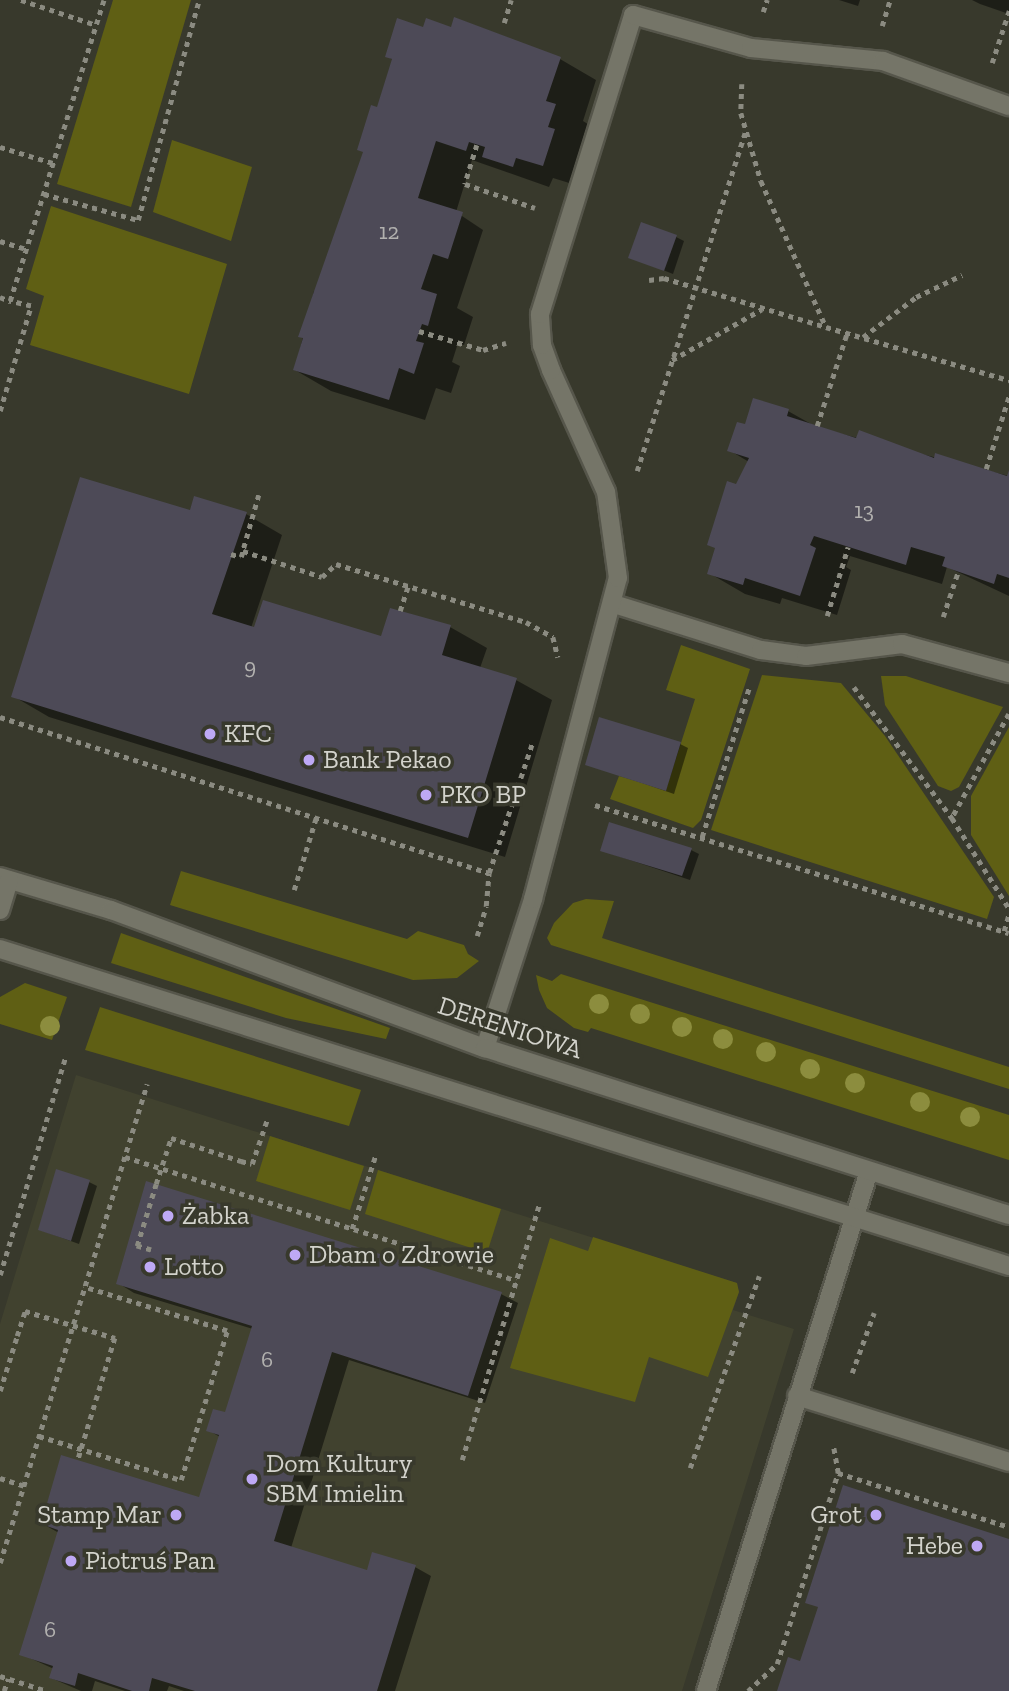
<!DOCTYPE html>
<html>
<head>
<meta charset="utf-8">
<style>
	body { margin:0 }
	#map { position:relative; width:1009px; height:1691px; overflow:hidden; background:#38392c; font-family:"Zilla Slab",serif }
	div>[style] { position:absolute }
	[style*='--x'] { left:calc(var(--x)*1px); top:calc(var(--y)*1px); width:calc(var(--w)*1px); rotate:calc(var(--a)*1deg) }
	.built>* { inset:0; background:#41422f }
	.green>* { inset:0; background:#5f5f14 }
	.shadow>* { inset:0; background:#0007 }
	.building>* { inset:0; background:#4d4a57 }
	.path>* { height:4.5px; margin-top:-2.25px; transform-origin:0; background:repeating-linear-gradient(90deg,#8b8b81 0 5px,transparent 0 10px) }
	.roads { filter:drop-shadow(2px 0 #56564b) drop-shadow(-2px 0 #56564b) drop-shadow(0 2px #56564b) drop-shadow(0 -2px #56564b) }
	.service>* { height:18px; margin:-9px; padding:0 9px; transform-origin:9px; border-radius:9px; background:#757568 }
	.minor>* { height:18px; margin:-9px; padding:0 9px; transform-origin:9px; border-radius:9px; background:#757568 }
	.path-bridge>* { height:4.5px; margin-top:-2.25px; transform-origin:0; background:repeating-linear-gradient(90deg,#8b8b81 0 5px,transparent 0 10px) }
	.trees>* { width:20px; height:20px; margin:-10px; border-radius:50%; background:#8c8d3e }
	.dots>* { width:19px; height:19px; translate:-50% -50%; box-sizing:border-box; border:4px solid #38392c; border-radius:50% }
	span { translate:-50% -50%; white-space:nowrap; text-align:center; line-height:1.15; -webkit-text-stroke:7px #38392c; paint-order:stroke }
	.number-label { font-size:23px; color:#b2b1af }
	.number-label span { -webkit-text-stroke-width:0 }
	.poi-label { font-size:26px; color:#d3d3cc }
	.left { translate:0 -50%; text-align:left }
	.right { translate:-100% -50%; text-align:right }
	.street-label { font-size:26px; color:#d3d3cc }
</style>
</head>
<body>
<div id="map">
	<div class="built">
		<i style="clip-path:polygon(76px 1075px,737px 1283px,739px 1292px,733px 1310px,794px 1329px,682px 1691px,0 1691px,0 1324px)"></i>
	</div>
	<div class="green">
		<i style="clip-path:polygon(113px 0,191px 0,131px 207px,57px 184px)"></i>
		<i style="clip-path:polygon(172px 140px,252px 167px,231px 241px,153px 212px)"></i>
		<i style="clip-path:polygon(51px 206px,227px 264px,189px 394px,30px 345px,44px 296px,26px 289px)"></i>
		<i style="clip-path:polygon(681px 645px,750px 669px,701px 820px,693px 828px,610px 799px,619px 776px,666px 790px,695px 699px,666px 690px)"></i>
		<i style="clip-path:polygon(762px 675px,841px 683px,885px 736px,994px 897px,987px 919px,711px 830px)"></i>
		<i style="clip-path:polygon(881px 676px,906px 676px,1003px 707px,959px 787px,951px 791px,938px 786px,885px 705px)"></i>
		<i style="clip-path:polygon(1009px 727px,1009px 896px,971px 835px,971px 796px)"></i>
		<i style="clip-path:polygon(181px 871px,407px 939px,418px 931px,464px 945px,468px 954px,479px 961px,457px 978px,413px 980px,170px 905px)"></i>
		<i style="clip-path:polygon(586px 899px,614px 901px,602px 938px,1009px 1067px,1009px 1089px,551px 945px,547px 938px,554px 923px,573px 903px)"></i>
		<i style="clip-path:polygon(121px 933px,390px 1028px,386px 1039px,286px 1018px,111px 963px)"></i>
		<i style="clip-path:polygon(561px 974px,1009px 1115px,1009px 1160px,591px 1028px,588px 1032px,574px 1028px,547px 1008px,539px 990px,536px 975px,552px 981px)"></i>
		<i style="clip-path:polygon(25px 983px,67px 997px,52px 1040px,0 1024px,0 997px)"></i>
		<i style="clip-path:polygon(100px 1007px,361px 1090px,349px 1126px,85px 1050px)"></i>
		<i style="clip-path:polygon(270px 1136px,364px 1166px,350px 1210px,256px 1181px)"></i>
		<i style="clip-path:polygon(378px 1170px,501px 1209px,487px 1253px,365px 1214px)"></i>
		<i style="clip-path:polygon(593px 1237px,737px 1283px,739px 1292px,708px 1377px,649px 1357px,635px 1402px,510px 1368px,550px 1238px,588px 1251px)"></i>
	</div>
	<div class="shadow">
		<i style="clip-path:polygon(839px 0,860px 0,858px 6px)"></i>
		<i style="clip-path:polygon(972px 0,1009px 0,1009px 14px,980px 4px)"></i>
		<i style="clip-path:polygon(424px 29px,560px 59px,596px 80px,583px 121px,591px 126px,579px 186px,553px 178px,549px 187px,472px 160px,456px 212px,483px 230px,457px 308px,473px 317px,464px 345px,458px 343px,452px 362px,460px 366px,451px 393px,436px 388px,425px 420px,331px 391px,295px 370px,314px 291px,319px 293px,393px 60px,387px 56px)"></i>
		<i style="clip-path:polygon(676px 237px,684px 241px,673px 274px,630px 257px)"></i>
		<i style="clip-path:polygon(788px 411px,818px 428px,1009px 476px,1009px 596px,947px 567px,942px 584px,850px 556px,846px 567px,851px 570px,837px 615px,782px 598px,780px 604px,745px 594px,709px 573px,749px 462px,729px 450px,746px 426px)"></i>
		<i style="clip-path:polygon(191px 512px,246px 514px,282px 535px,251px 628px,382px 638px,392px 610px,450px 627px,487px 648px,480px 668px,516px 680px,552px 700px,505px 857px,49px 717px,13px 696px)"></i>
		<i style="clip-path:polygon(680px 744px,688px 748px,674px 794px,587px 764px)"></i>
		<i style="clip-path:polygon(691px 850px,699px 854px,690px 880px,603px 851px)"></i>
		<i style="clip-path:polygon(89px 1182px,97px 1186px,79px 1244px,40px 1230px)"></i>
		<i style="clip-path:polygon(118px 1283px,501px 1294px,518px 1303px,485px 1403px,349px 1360px,291px 1548px,368px 1572px,415px 1567px,431px 1576px,395px 1691px,184px 1691px,169px 1686px,167px 1691px,125px 1691px,95px 1681px,92px 1691px,81px 1691px,51px 1678px,54px 1669px,21px 1654px,59px 1533px,43px 1524px,200px 1499px,220px 1437px,208px 1430px,226px 1414px,253px 1329px,134px 1293px)"></i>
	</div>
	<div class="building">
		<i style="clip-path:polygon(454px 17px,561px 57px,546px 101px,556px 104px,548px 127px,555px 129px,543px 166px,516px 158px,513px 167px,482px 157px,485px 147px,469px 142px,466px 151px,436px 141px,418px 198px,463px 212px,448px 259px,433px 254px,421px 289px,437px 294px,428px 326px,422px 324px,416px 341px,424px 343px,414px 374px,399px 368px,389px 400px,293px 370px,303px 338px,298px 337px,363px 152px,357px 150px,371px 105px,377px 107px,392px 59px,385px 57px,397px 18px,423px 27px,426px 18px,451px 27px)"></i>
		<i style="clip-path:polygon(641px 222px,677px 235px,664px 271px,628px 258px)"></i>
		<i style="clip-path:polygon(753px 398px,789px 409px,787px 416px,856px 438px,859px 430px,934px 458px,935px 453px,1007px 476px,1009px 470px,1009px 578px,997px 574px,994px 584px,942px 566px,945px 557px,911px 547px,906px 565px,814px 536px,810px 545px,816px 548px,800px 596px,745px 578px,743px 585px,707px 574px,715px 548px,707px 545px,727px 481px,736px 484px,749px 458px,727px 451px,737px 422px,745px 424px)"></i>
		<i style="clip-path:polygon(80px 477px,190px 510px,194px 496px,247px 512px,212px 614px,254px 627px,263px 600px,381px 636px,390px 608px,451px 625px,442px 655px,517px 678px,468px 838px,11px 697px)"></i>
		<i style="clip-path:polygon(599px 717px,681px 742px,666px 791px,585px 765px)"></i>
		<i style="clip-path:polygon(609px 822px,692px 848px,682px 876px,600px 851px)"></i>
		<i style="clip-path:polygon(56px 1169px,90px 1180px,71px 1241px,38px 1230px)"></i>
		<i style="clip-path:polygon(146px 1181px,502px 1292px,468px 1396px,332px 1352px,274px 1541px,367px 1570px,372px 1552px,416px 1565px,377px 1691px,195px 1691px,152px 1678px,149px 1691px,132px 1691px,78px 1673px,75px 1686px,49px 1678px,53px 1666px,19px 1655px,58px 1530px,41px 1524px,61px 1455px,199px 1497px,219px 1435px,206px 1431px,213px 1409px,225px 1412px,252px 1326px,116px 1284px)"></i>
		<i style="clip-path:polygon(843px 1485px,1009px 1539px,1009px 1691px,777px 1691px,788px 1657px,800px 1661px,818px 1607px,805px 1603px)"></i>
	</div>
	<div class="path">
		<i style="--x:21;--y:0;--w:79;--a:18.4"></i>
		<i style="--x:763;--y:12;--w:13;--a:-72"></i>
		<i style="--x:504;--y:23;--w:24;--a:-73"></i>
		<i style="--x:882;--y:26;--w:27;--a:-73"></i>
		<i style="--x:992;--y:63;--w:55;--a:-71.9"></i>
		<i style="--x:742;--y:84;--w:29;--a:92"></i>
		<i style="--x:741;--y:113;--w:71;--a:73.6"></i>
		<i style="--x:761;--y:181;--w:160;--a:66"></i>
		<i style="--x:826;--y:327;--w:191;--a:16.2"></i>
		<i style="--x:477;--y:145;--w:41;--a:107.1"></i>
		<i style="--x:465;--y:184;--w:74;--a:18.9"></i>
		<i style="--x:0;--y:147;--w:55;--a:16.8"></i>
		<i style="--x:44;--y:194;--w:98;--a:15.5"></i>
		<i style="--x:138;--y:220;--w:228;--a:-74.5"></i>
		<i style="--x:0;--y:241;--w:27;--a:17"></i>
		<i style="--x:649;--y:280;--w:15;--a:-8"></i>
		<i style="--x:664;--y:278;--w:169;--a:16.8"></i>
		<i style="--x:0;--y:297;--w:11;--a:22"></i>
		<i style="--x:419;--y:331;--w:67;--a:16.5"></i>
		<i style="--x:483;--y:350;--w:24;--a:-17"></i>
		<i style="--x:863;--y:337;--w:66;--a:-37"></i>
		<i style="--x:916;--y:297;--w:51;--a:-25.6"></i>
		<i style="--x:672;--y:360;--w:103;--a:-29.5"></i>
		<i style="--x:0;--y:411;--w:109;--a:-73.6"></i>
		<i style="--x:31;--y:306;--w:22;--a:-167"></i>
		<i style="--x:10;--y:301;--w:315;--a:-72.7"></i>
		<i style="--x:817;--y:426;--w:98;--a:-72.1"></i>
		<i style="--x:986;--y:469;--w:77;--a:-72.5"></i>
		<i style="--x:637;--y:471;--w:355;--a:-72.3"></i>
		<i style="--x:259;--y:495;--w:58;--a:105.9"></i>
		<i style="--x:243;--y:551;--w:83;--a:18.2"></i>
		<i style="--x:322;--y:577;--w:19;--a:-43"></i>
		<i style="--x:336;--y:564;--w:199;--a:17"></i>
		<i style="--x:526;--y:622;--w:31;--a:29"></i>
		<i style="--x:553;--y:637;--w:21;--a:76"></i>
		<i style="--x:231;--y:554;--w:10;--a:17"></i>
		<i style="--x:241;--y:557;--w:6;--a:-72"></i>
		<i style="--x:400;--y:611;--w:26;--a:-72"></i>
		<i style="--x:827;--y:616;--w:72;--a:-73.1"></i>
		<i style="--x:943;--y:617;--w:47;--a:-71.6"></i>
		<i style="--x:854;--y:687;--w:164;--a:53.2"></i>
		<i style="--x:1009;--y:714;--w:119;--a:118.7"></i>
		<i style="--x:952;--y:818;--w:107;--a:57.7"></i>
		<i style="--x:0;--y:717;--w:513;--a:17.69"></i>
		<i style="--x:595;--y:805;--w:433;--a:17.2"></i>
		<i style="--x:702;--y:837;--w:159;--a:-72.5"></i>
		<i style="--x:294;--y:890;--w:75;--a:-73"></i>
		<i style="--x:1004;--y:931;--w:18;--a:-74"></i>
		<i style="--x:477;--y:936;--w:31;--a:-73"></i>
		<i style="--x:486;--y:906;--w:33;--a:-85"></i>
		<i style="--x:489;--y:873;--w:139;--a:-71.6"></i>
		<i style="--x:125;--y:1157;--w:410;--a:17.5"></i>
		<i style="--x:241;--y:1161;--w:11;--a:15"></i>
		<i style="--x:252;--y:1164;--w:46;--a:-71.2"></i>
		<i style="--x:352;--y:1229;--w:79;--a:-72.3"></i>
		<i style="--x:151;--y:1250;--w:15;--a:-164"></i>
		<i style="--x:137;--y:1246;--w:65;--a:-73"></i>
		<i style="--x:0;--y:1275;--w:226;--a:-73.3"></i>
		<i style="--x:852;--y:1373;--w:64;--a:-69.9"></i>
		<i style="--x:0;--y:1391;--w:58;--a:-72.8"></i>
		<i style="--x:39;--y:1436;--w:149;--a:17.2"></i>
		<i style="--x:181;--y:1480;--w:156;--a:-72.8"></i>
		<i style="--x:227;--y:1331;--w:150;--a:-162.9"></i>
		<i style="--x:462;--y:1460;--w:266;--a:-73.2"></i>
		<i style="--x:690;--y:1468;--w:204;--a:-70.2"></i>
		<i style="--x:838;--y:1473;--w:179;--a:17.5"></i>
		<i style="--x:0;--y:1478;--w:25;--a:18"></i>
		<i style="--x:0;--y:1563;--w:501;--a:-72.94"></i>
		<i style="--x:0;--y:1676;--w:49;--a:17.7"></i>
		<i style="--x:4;--y:1691;--w:13;--a:-72"></i>
		<i style="--x:748;--y:1691;--w:40;--a:-43"></i>
		<i style="--x:777;--y:1664;--w:201;--a:-72.3"></i>
		<i style="--x:838;--y:1473;--w:28;--a:-100"></i>
	</div>
	<div class="roads">
		<div class="service">
			<i style="--x:614;--y:604;--w:154;--a:17.4"></i>
			<i style="--x:761;--y:650;--w:45;--a:7.6"></i>
			<i style="--x:806;--y:656;--w:97;--a:-7.1"></i>
			<i style="--x:902;--y:644;--w:111;--a:15.2"></i>
			<i style="--x:485;--y:1048;--w:157;--a:-72.1"></i>
			<i style="--x:533;--y:899;--w:332;--a:-75.2"></i>
			<i style="--x:618;--y:578;--w:87;--a:-97.9"></i>
			<i style="--x:606;--y:492;--w:134;--a:-114.3"></i>
			<i style="--x:551;--y:370;--w:27;--a:-110"></i>
			<i style="--x:542;--y:345;--w:31;--a:-94"></i>
			<i style="--x:540;--y:314;--w:313;--a:-72.7"></i>
			<i style="--x:633;--y:15;--w:123;--a:15.6"></i>
			<i style="--x:751;--y:48;--w:133;--a:5.6"></i>
			<i style="--x:883;--y:61;--w:134;--a:19.7"></i>
			<i style="--x:797;--y:1396;--w:222;--a:17.3"></i>
			<i style="--x:706;--y:1691;--w:545;--a:-72.6"></i>
		</div>
		<div class="minor">
			<i style="--x:0;--y:877;--w:116;--a:16.6"></i>
			<i style="--x:111;--y:910;--w:399;--a:20.3"></i>
			<i style="--x:485;--y:1048;--w:550;--a:17.68"></i>
			<i style="--x:0;--y:910;--w:31;--a:-73"></i>
			<i style="--x:0;--y:949;--w:1058;--a:17.44"></i>
		</div>
	</div>
	<div class="path-bridge">
		<i style="--x:156;--y:1184;--w:48;--a:-71.9"></i>
		<i style="--x:171;--y:1138;--w:74;--a:18.2"></i>
		<i style="--x:17;--y:1336;--w:26;--a:-72"></i>
		<i style="--x:25;--y:1311;--w:94;--a:16.7"></i>
		<i style="--x:115;--y:1338;--w:127;--a:106.9"></i>
	</div>
	<div class="trees">
		<i style="left:599px;top:1004px"></i>
		<i style="left:640px;top:1014px"></i>
		<i style="left:50px;top:1026px"></i>
		<i style="left:682px;top:1027px"></i>
		<i style="left:723px;top:1039px"></i>
		<i style="left:766px;top:1052px"></i>
		<i style="left:810px;top:1069px"></i>
		<i style="left:855px;top:1083px"></i>
		<i style="left:920px;top:1102px"></i>
		<i style="left:970px;top:1117px"></i>
	</div>
	<div class="dots">
		<i style="left:210px;top:734px;background:#bea9f5"></i>
		<i style="left:309px;top:760px;background:#bea9f5"></i>
		<i style="left:426px;top:795px;background:#bea9f5"></i>
		<i style="left:168px;top:1216px;background:#bea9f5"></i>
		<i style="left:295px;top:1255px;background:#bea9f5"></i>
		<i style="left:150px;top:1267px;background:#bea9f5"></i>
		<i style="left:252px;top:1479px;background:#bea9f5"></i>
		<i style="left:176px;top:1515px;background:#bea9f5"></i>
		<i style="left:876px;top:1515px;background:#bea9f5"></i>
		<i style="left:977px;top:1546px;background:#bea9f5"></i>
		<i style="left:71px;top:1561px;background:#bea9f5"></i>
	</div>
	<div class="number-label">
		<span style="left:389px;top:231px">12</span>
		<span style="left:864px;top:510px">13</span>
		<span style="left:250px;top:666px">9</span>
		<span style="left:267px;top:1359px">6</span>
		<span style="left:50px;top:1629px">6</span>
	</div>
	<div class="poi-label">
		<span class="left" style="left:224px;top:734px">KFC</span>
		<span class="left" style="left:323px;top:760px">Bank Pekao</span>
		<span class="left" style="left:440px;top:795px">PKO BP</span>
		<span class="left" style="left:182px;top:1216px">Żabka</span>
		<span class="left" style="left:309px;top:1255px">Dbam o Zdrowie</span>
		<span class="left" style="left:164px;top:1267px">Lotto</span>
		<span class="left" style="left:266px;top:1479px">Dom Kultury<br>SBM Imielin</span>
		<span class="right" style="left:162px;top:1515px">Stamp Mar</span>
		<span class="right" style="left:862px;top:1515px">Grot</span>
		<span class="right" style="left:963px;top:1546px">Hebe</span>
		<span class="left" style="left:85px;top:1561px">Piotruś Pan</span>
	</div>
	<div class="street-label">
		<span style="left:510px;top:1028px;rotate:18deg">DERENIOWA</span>
	</div>
</div>
</body>
</html>
